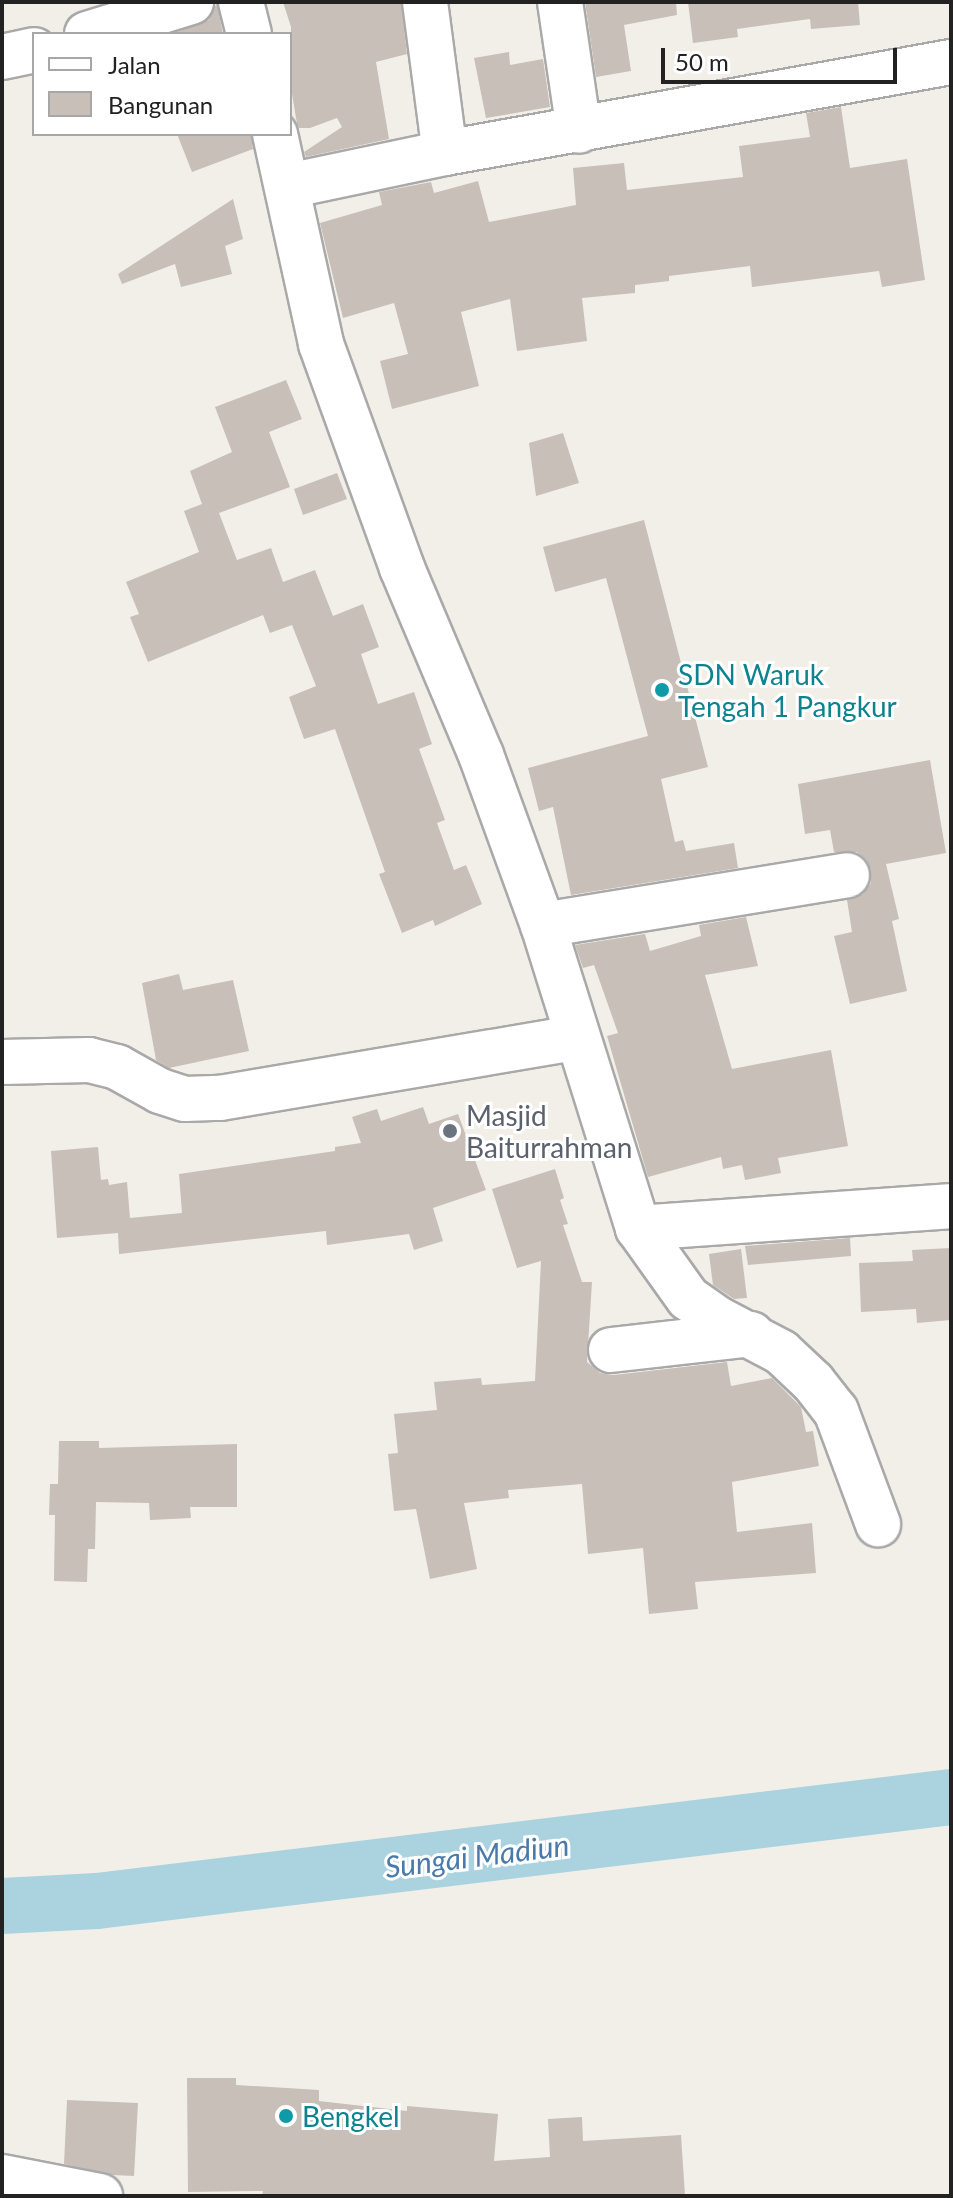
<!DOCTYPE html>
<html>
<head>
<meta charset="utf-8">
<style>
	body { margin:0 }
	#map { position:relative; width:953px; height:2198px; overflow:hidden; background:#f2efe9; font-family:Lato,sans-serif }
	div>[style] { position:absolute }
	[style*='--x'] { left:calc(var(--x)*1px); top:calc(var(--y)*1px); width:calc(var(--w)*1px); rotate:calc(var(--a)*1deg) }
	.river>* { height:56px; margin:-28px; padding:0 28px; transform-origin:28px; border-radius:28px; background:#aad3df }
	.building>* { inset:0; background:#c7bfb8 }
	.roads { filter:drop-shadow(2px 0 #a9a9a9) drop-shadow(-2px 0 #a9a9a9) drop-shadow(0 2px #a9a9a9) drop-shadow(0 -2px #a9a9a9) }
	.minor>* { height:44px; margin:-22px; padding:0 22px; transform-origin:22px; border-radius:22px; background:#fff }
	.dots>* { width:22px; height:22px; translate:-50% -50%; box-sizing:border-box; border:4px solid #fff; border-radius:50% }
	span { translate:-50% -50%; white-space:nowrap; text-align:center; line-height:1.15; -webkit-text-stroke:6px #fff; paint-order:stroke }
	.culture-label { font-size:28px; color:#0d838f }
	.left { translate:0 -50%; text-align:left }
	.worship-label { font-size:28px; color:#5b616d }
	.water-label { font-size:30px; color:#4a7aab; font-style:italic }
	.frame { position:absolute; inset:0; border:4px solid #222; pointer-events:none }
	.legend { position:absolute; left:32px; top:32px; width:260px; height:104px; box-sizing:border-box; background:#fff; border:2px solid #a7a7a7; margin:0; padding:10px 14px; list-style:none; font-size:24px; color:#222 }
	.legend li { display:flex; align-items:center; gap:16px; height:40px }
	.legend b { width:40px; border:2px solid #a7a7a7 }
	.scale { position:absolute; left:661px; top:48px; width:236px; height:36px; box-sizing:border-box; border:4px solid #222; border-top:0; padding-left:10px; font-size:24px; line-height:28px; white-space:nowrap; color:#222; -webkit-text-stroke:6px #fff; paint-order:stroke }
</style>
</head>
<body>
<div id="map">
	<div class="river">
		<i style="--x:2;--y:1906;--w:95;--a:-3"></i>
		<i style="--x:97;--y:1901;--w:860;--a:-6.94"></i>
	</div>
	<div class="building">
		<i style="clip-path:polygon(217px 2px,223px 34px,172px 34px,209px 20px)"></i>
		<i style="clip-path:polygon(283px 2px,401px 2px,407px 54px,376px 62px,389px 139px,306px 157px,304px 152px,342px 127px,337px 118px,310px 128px,299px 128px,297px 124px,290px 82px,291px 27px)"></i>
		<i style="clip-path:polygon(585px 2px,676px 2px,677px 15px,624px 25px,631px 71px,596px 77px)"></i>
		<i style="clip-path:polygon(688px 2px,858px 2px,860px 25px,811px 29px,810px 19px,737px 29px,738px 37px,693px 43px)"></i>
		<i style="clip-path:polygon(509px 52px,510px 65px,543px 59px,550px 107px,486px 118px,474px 58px)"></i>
		<i style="clip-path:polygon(841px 107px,850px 168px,907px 159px,925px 280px,882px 287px,879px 271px,752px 287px,750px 266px,669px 276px,669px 281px,635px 285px,635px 293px,582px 298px,587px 341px,517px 351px,510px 299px,461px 312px,479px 386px,392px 409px,380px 361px,408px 354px,394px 303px,343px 318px,320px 223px,382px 205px,379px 192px,431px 182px,434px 193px,478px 181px,489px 222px,576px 205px,573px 168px,624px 163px,627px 190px,743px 177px,739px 146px,810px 137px,806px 113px)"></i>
		<i style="clip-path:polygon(177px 134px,251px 134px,253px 149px,192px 172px)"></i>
		<i style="clip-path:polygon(233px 199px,243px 239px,225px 246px,232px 274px,181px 287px,175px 264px,122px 284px,118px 274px)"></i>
		<i style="clip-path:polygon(286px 380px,302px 419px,269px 432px,290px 487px,219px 513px,237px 560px,271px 548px,283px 582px,315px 570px,333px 616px,363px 604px,379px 647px,361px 654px,378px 704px,414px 692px,432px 744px,419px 749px,445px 820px,437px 823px,454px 870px,466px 865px,482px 904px,435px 926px,433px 920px,402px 933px,379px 874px,385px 872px,335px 729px,304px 739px,289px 697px,316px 686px,292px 625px,270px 633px,263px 615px,148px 662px,130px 617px,139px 614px,126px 582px,199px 552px,184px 511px,202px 504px,190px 471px,232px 452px,215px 407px)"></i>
		<i style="clip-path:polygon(563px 433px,579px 483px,536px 496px,529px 443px)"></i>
		<i style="clip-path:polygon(337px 473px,347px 499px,303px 515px,294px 489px)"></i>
		<i style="clip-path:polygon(644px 520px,708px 767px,661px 779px,675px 842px,683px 840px,686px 851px,734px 843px,738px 868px,571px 895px,553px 807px,539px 811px,528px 768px,648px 736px,606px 578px,555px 592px,543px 547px)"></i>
		<i style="clip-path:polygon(930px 760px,946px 853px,886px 864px,899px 919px,892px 921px,907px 991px,850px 1004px,834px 936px,852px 932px,847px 900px,863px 894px,871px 883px,871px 870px,866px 859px,857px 852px,834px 852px,830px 830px,805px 834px,798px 784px)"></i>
		<i style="clip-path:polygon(746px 917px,758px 966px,705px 975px,732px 1069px,831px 1050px,848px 1146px,778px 1158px,781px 1173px,745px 1180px,742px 1165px,723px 1169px,721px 1157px,648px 1177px,607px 1036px,618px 1033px,594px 965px,583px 968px,575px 945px,645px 934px,650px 951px,701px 936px,699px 925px)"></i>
		<i style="clip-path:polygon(179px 974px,183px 990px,233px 980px,249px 1051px,169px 1068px,156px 1060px,142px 983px)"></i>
		<i style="clip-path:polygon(423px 1107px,429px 1124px,458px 1114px,486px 1190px,433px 1208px,443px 1241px,414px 1250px,409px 1234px,327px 1245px,326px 1231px,119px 1254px,118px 1233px,57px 1238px,51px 1151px,98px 1147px,101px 1180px,108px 1179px,109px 1185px,127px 1182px,130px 1218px,182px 1213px,179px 1174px,335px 1151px,335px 1147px,361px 1143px,352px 1117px,377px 1109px,381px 1121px)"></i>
		<i style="clip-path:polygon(555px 1169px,564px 1198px,560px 1200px,568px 1224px,563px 1225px,582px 1282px,592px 1282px,587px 1362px,600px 1373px,614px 1375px,727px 1362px,731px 1386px,772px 1378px,801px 1407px,806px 1432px,813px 1431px,819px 1466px,732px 1482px,737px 1532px,812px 1523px,816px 1573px,695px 1582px,698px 1609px,649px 1614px,643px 1548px,588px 1554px,582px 1484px,508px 1490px,509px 1498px,464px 1503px,477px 1569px,430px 1579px,416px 1509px,394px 1511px,388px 1454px,398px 1453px,394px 1414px,437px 1410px,434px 1382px,481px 1378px,482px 1385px,535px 1381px,541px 1261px,517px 1268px,492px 1189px)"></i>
		<i style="clip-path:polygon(850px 1238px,851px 1256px,748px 1265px,745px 1246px)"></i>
		<i style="clip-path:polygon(951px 1248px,951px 1320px,917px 1323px,916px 1309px,861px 1312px,859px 1263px,913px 1261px,912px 1250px)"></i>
		<i style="clip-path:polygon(741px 1249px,747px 1298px,734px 1299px,713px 1285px,709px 1254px)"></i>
		<i style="clip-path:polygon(59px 1441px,99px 1441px,99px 1448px,237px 1444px,237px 1507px,190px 1507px,191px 1518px,150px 1520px,149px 1503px,96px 1502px,95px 1549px,88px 1549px,87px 1582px,54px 1581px,55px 1515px,49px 1515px,50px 1484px,58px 1484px)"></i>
		<i style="clip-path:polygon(187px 2078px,236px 2078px,236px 2085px,319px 2090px,319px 2101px,407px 2111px,407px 2106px,498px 2114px,494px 2161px,550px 2157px,548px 2119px,582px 2117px,583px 2141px,681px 2135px,685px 2196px,262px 2196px,263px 2191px,188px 2192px)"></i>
		<i style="clip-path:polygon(67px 2100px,138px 2103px,134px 2176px,112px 2175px,64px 2164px)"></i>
	</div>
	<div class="roads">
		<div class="minor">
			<i style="--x:241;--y:2;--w:33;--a:76"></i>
			<i style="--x:425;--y:2;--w:152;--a:82.5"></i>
			<i style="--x:560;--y:2;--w:130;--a:81.6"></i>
			<i style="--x:87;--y:34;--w:109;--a:-17.1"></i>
			<i style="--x:2;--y:57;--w:33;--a:-12"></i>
			<i style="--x:275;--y:134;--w:215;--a:77.6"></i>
			<i style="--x:321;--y:344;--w:238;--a:70.1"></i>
			<i style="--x:402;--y:568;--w:203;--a:67.1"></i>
			<i style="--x:481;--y:755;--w:181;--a:70"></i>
			<i style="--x:543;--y:925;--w:318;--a:72.6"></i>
			<i style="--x:638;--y:1228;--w:314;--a:-4"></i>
			<i style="--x:288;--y:186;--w:160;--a:-11.9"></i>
			<i style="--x:445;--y:153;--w:514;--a:-10.2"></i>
			<i style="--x:543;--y:925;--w:308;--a:-9.3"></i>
			<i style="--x:2;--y:1062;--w:87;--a:-1.3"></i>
			<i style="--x:89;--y:1060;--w:29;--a:14"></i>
			<i style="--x:117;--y:1067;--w:49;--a:29.2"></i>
			<i style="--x:160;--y:1091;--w:26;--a:18"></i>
			<i style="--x:185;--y:1099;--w:35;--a:-2"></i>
			<i style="--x:220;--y:1098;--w:361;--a:-9.6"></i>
			<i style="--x:638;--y:1228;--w:86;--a:54.5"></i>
			<i style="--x:688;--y:1298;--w:37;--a:35"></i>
			<i style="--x:718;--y:1319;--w:71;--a:27.6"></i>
			<i style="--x:781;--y:1352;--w:44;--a:43.2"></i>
			<i style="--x:813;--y:1382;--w:37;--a:52"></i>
			<i style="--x:836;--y:1411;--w:121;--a:69.6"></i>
			<i style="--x:611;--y:1350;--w:141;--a:-6.5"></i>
			<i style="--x:2;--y:2177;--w:100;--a:11"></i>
		</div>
	</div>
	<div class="dots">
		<i style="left:662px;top:690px;background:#0f9aa8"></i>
		<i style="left:450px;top:1131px;background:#6b7280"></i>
		<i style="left:286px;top:2116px;background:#0f9aa8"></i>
	</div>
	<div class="culture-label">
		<span class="left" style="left:678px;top:690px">SDN Waruk<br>Tengah 1 Pangkur</span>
		<span class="left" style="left:302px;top:2116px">Bengkel</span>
	</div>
	<div class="worship-label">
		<span class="left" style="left:466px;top:1131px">Masjid<br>Baiturrahman</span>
	</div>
	<div class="water-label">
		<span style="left:477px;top:1855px;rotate:-7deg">Sungai Madiun</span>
	</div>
	<div class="frame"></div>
	<ul class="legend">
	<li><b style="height:10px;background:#fff"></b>Jalan</li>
	<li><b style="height:22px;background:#c7bfb8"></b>Bangunan</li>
	</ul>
	<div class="scale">50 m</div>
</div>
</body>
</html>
